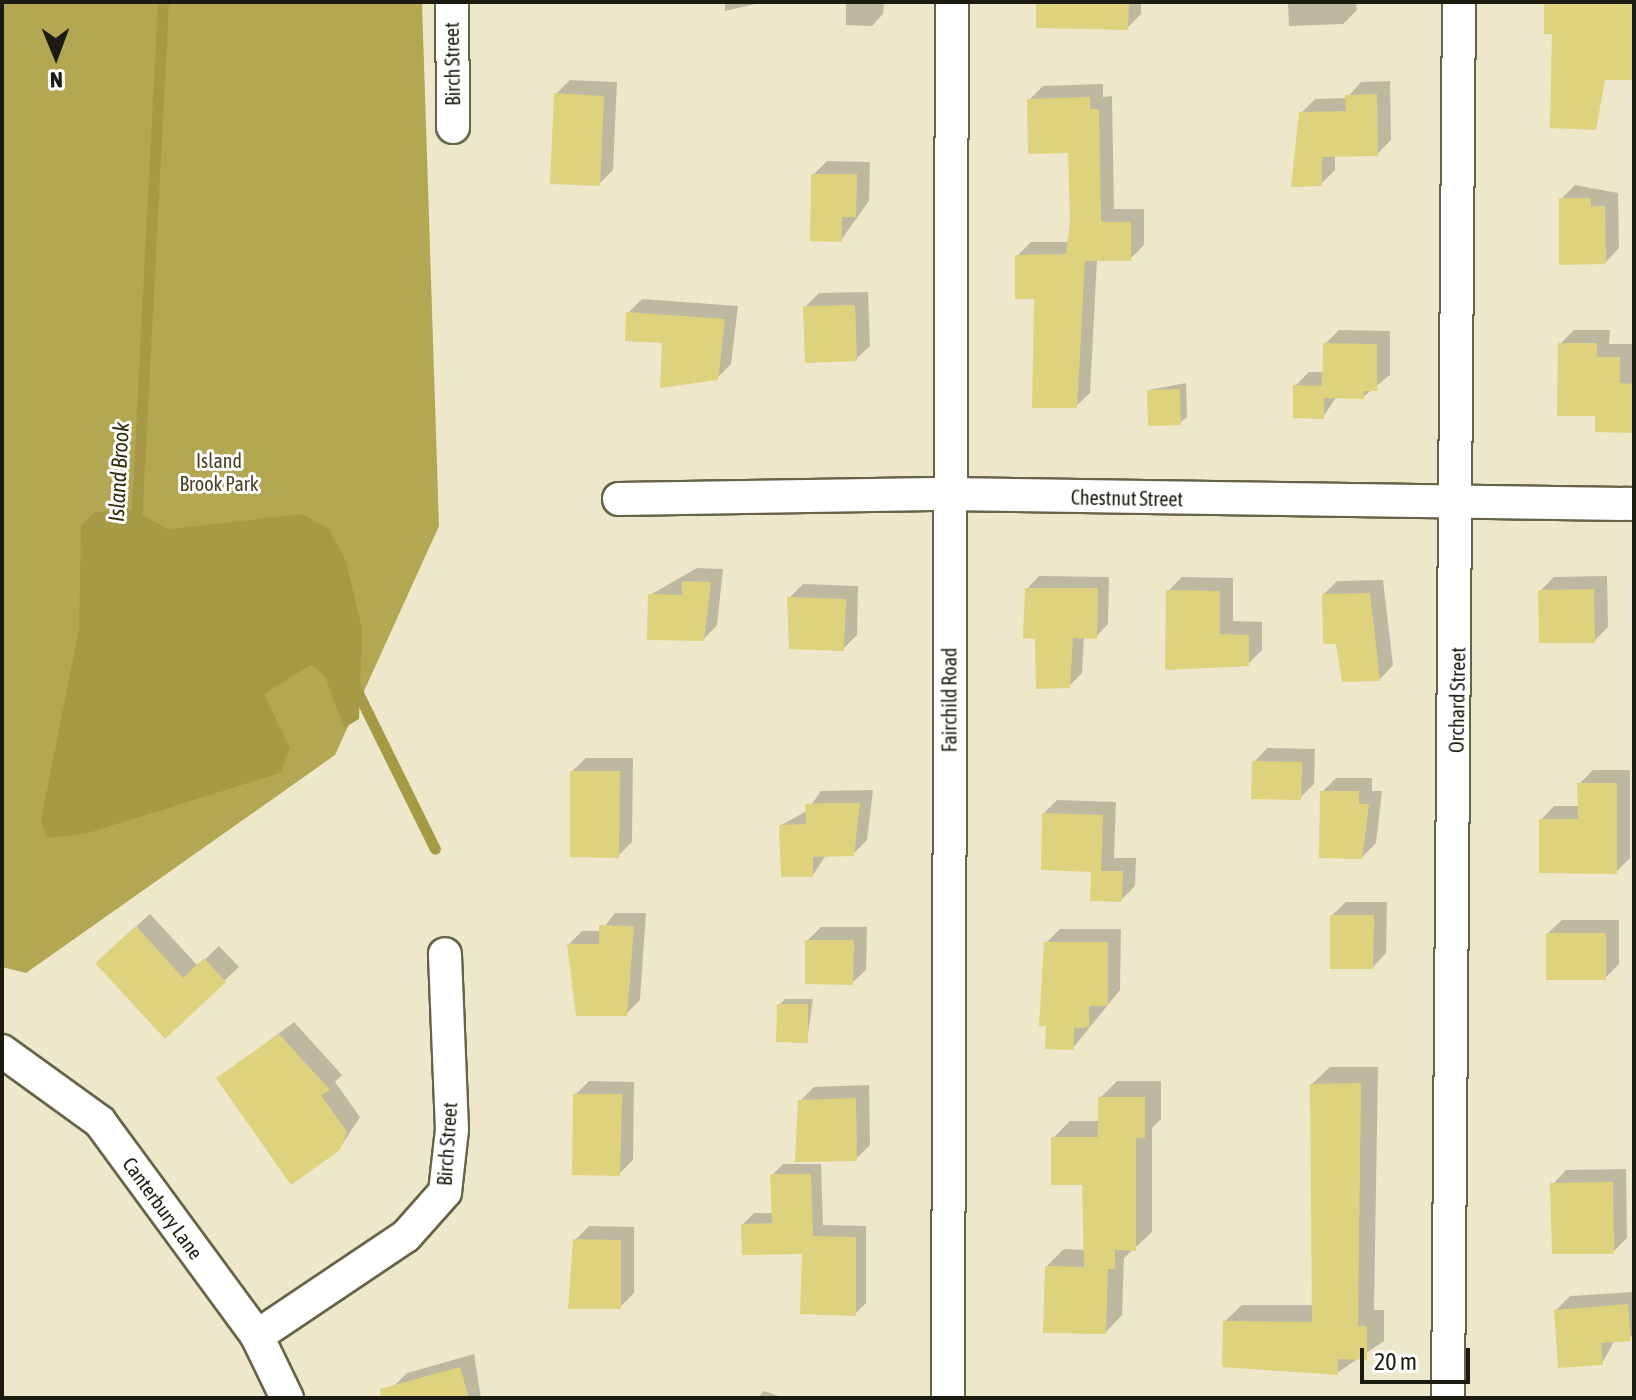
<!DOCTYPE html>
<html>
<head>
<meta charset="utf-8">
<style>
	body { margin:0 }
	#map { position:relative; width:1636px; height:1400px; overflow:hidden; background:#ede8c9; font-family:"Asap Condensed",sans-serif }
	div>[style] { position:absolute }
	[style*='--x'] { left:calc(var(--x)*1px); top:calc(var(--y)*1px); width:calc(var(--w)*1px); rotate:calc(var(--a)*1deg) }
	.forest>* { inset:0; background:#b4a754 }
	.water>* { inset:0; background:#a79a46 }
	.shadow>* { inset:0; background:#0003 }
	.stream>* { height:11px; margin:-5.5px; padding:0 5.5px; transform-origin:5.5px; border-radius:5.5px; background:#a79a46 }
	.building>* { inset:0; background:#dfd27e }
	.roads { filter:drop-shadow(2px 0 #676348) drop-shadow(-2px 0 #676348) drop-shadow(0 2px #676348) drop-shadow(0 -2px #676348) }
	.minor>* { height:32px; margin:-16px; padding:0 16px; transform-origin:16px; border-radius:16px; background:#fff }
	span { translate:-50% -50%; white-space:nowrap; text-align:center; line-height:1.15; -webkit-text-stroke:6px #fff; paint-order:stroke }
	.street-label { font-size:20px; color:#1c1b0f }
	.park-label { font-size:20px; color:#48421e }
	.water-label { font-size:22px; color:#332d07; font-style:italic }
	.frame { position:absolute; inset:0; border:4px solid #1c1b0f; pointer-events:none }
	.north { position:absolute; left:16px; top:16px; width:80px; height:80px; -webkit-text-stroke:6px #fff; paint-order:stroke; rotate:179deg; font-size:22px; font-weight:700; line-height:32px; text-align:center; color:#1c1b0f }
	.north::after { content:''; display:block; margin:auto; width:28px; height:36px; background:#1c1b0f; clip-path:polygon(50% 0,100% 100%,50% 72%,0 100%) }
	.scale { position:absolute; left:1360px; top:1348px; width:110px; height:36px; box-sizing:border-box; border:4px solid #1c1b0f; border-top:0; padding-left:10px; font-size:24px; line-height:28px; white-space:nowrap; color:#1c1b0f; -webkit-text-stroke:6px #fff; paint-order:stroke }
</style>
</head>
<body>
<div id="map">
	<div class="forest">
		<i style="clip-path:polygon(2px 2px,422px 2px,439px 526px,335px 755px,26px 973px,2px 967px)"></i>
	</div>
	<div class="water">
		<i style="clip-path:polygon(133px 510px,168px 529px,302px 514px,329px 529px,346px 561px,362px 629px,359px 719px,344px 728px,325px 676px,311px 665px,264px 694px,290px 748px,280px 773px,85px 834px,47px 838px,41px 821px,79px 629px,81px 525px,95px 512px)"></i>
	</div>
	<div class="shadow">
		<i style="clip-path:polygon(725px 2px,760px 2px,760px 3px,725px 11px)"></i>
		<i style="clip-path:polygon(846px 2px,884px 2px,883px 14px,872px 26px,846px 25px)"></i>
		<i style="clip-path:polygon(1087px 2px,1141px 2px,1141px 14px,1127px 28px)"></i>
		<i style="clip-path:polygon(1288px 2px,1356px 2px,1357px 10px,1343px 24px,1289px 26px)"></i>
		<i style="clip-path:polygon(570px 80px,617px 82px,613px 170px,599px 184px,556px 94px)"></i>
		<i style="clip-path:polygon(1390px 81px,1391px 140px,1377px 154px,1335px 155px,1335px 170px,1321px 184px,1301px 113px,1315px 99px,1347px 98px,1361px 82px)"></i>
		<i style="clip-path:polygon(1103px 84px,1103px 97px,1112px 96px,1114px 209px,1144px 209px,1144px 245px,1130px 259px,1097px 259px,1090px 393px,1076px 406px,1017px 256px,1031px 242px,1069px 242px,1072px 222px,1070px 151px,1029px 100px,1043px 86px)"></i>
		<i style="clip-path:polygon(827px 161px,870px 162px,869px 201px,841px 240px,813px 175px)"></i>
		<i style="clip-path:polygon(1575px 185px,1618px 193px,1619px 248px,1606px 262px,1561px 199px)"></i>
		<i style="clip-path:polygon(868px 292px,870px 346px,856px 359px,805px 307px,819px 293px)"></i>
		<i style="clip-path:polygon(642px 299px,738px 306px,731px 364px,717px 378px,664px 341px,628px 313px)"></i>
		<i style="clip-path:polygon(1339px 330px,1390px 331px,1390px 375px,1363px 397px,1337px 396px,1323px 417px,1295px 386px,1309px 372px,1324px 372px,1325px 344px)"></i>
		<i style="clip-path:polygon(1574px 330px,1610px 330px,1609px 344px,1633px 344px,1634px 424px,1627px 431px,1597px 414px,1560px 344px)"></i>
		<i style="clip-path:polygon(1186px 383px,1187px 417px,1180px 423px,1149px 390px)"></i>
		<i style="clip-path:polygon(697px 568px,723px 569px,717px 625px,704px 639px,650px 595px)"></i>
		<i style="clip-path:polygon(1039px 576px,1109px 577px,1108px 624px,1096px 637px,1084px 636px,1082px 673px,1069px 686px,1037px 637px,1027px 589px)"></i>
		<i style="clip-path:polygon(1607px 576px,1608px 627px,1594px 641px,1540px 591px,1554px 577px)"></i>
		<i style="clip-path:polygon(1182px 577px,1233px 578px,1233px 621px,1262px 622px,1262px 650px,1248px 664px,1168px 591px)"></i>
		<i style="clip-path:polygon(1383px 580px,1393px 665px,1380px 679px,1338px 642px,1324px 594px,1337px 581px)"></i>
		<i style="clip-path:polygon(803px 584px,858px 586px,857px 635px,843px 649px,789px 598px)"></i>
		<i style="clip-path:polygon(1267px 748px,1315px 749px,1314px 784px,1300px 798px,1254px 762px)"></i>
		<i style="clip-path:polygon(586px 758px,633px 758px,632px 842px,618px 856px,572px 771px)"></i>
		<i style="clip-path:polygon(1593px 770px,1630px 770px,1630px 858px,1616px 872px,1541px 820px,1554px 806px,1580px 806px,1579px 784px)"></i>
		<i style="clip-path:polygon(1336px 778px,1372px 778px,1372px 791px,1382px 791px,1376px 843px,1362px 857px,1322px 792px)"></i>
		<i style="clip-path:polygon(873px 790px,867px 840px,853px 854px,826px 855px,813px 875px,781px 825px,807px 811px,821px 791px)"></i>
		<i style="clip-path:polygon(1057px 800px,1116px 802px,1114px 858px,1136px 858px,1135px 886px,1121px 900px,1043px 814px)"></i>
		<i style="clip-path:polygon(1346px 902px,1387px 902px,1386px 953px,1373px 967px,1332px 915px)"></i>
		<i style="clip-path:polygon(615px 913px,646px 913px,640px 1000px,626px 1014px,569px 944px,582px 931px,601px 931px)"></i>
		<i style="clip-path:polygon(150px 914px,198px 966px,219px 946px,239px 967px,165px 1036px,111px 949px)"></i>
		<i style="clip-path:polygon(1562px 920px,1619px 920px,1619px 964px,1605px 978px,1548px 933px)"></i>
		<i style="clip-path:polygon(821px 927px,867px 927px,866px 970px,852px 983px,807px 941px)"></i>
		<i style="clip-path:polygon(1060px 929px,1121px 929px,1120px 990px,1073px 1048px,1048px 1024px,1046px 943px)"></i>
		<i style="clip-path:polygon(785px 999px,813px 999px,807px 1041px,779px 1005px)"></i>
		<i style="clip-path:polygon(294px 1022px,342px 1075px,335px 1082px,360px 1117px,339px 1149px,218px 1079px)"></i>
		<i style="clip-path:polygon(1330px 1067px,1378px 1067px,1374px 1310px,1384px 1310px,1384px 1341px,1337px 1373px,1224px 1322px,1242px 1305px,1314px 1305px,1312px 1084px)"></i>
		<i style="clip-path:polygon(589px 1081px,634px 1082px,633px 1160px,619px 1174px,575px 1095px)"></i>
		<i style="clip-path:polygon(1117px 1081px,1161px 1081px,1161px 1119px,1152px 1128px,1152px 1232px,1124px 1258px,1122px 1315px,1106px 1332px,1047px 1266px,1064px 1249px,1085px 1250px,1084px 1183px,1053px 1138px,1070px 1121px,1100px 1121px,1100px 1098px)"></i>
		<i style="clip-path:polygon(869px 1085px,870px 1145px,856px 1159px,800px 1101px,814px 1087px)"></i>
		<i style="clip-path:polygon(783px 1164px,821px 1164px,823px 1225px,866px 1226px,866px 1303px,855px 1314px,804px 1252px,743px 1224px,754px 1213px,773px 1213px,772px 1175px)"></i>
		<i style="clip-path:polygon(1626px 1169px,1627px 1238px,1613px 1252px,1553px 1184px,1566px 1170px)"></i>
		<i style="clip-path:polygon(589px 1226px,634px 1227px,634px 1293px,620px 1307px,575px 1240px)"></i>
		<i style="clip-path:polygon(1634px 1292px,1634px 1336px,1615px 1340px,1602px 1363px,1556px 1310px,1570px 1296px)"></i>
		<i style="clip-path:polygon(474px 1354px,481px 1398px,396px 1398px,393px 1387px,407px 1373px)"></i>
		<i style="clip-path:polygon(764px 1391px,785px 1398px,757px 1398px)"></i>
	</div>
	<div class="stream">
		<i style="--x:136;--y:525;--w:524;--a:-87.04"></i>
		<i style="--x:352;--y:681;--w:187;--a:63.7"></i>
	</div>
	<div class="building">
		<i style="clip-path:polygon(1036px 2px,1129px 2px,1128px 30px,1036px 28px)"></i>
		<i style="clip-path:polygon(1544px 2px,1634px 2px,1634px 80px,1605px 80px,1596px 130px,1550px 128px,1552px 34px,1544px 34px)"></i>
		<i style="clip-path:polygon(554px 93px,604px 96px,600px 186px,550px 184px)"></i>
		<i style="clip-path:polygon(1377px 94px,1378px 156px,1322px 157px,1322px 186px,1291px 187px,1299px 112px,1346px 111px,1345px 95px)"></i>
		<i style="clip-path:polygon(1090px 97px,1090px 109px,1099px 109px,1101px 222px,1131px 222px,1131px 261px,1085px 261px,1077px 408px,1032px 408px,1034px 299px,1015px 299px,1015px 255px,1066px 254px,1070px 222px,1068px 153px,1028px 154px,1027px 99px)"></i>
		<i style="clip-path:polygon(811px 174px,857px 174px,856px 217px,842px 217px,842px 242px,810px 241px)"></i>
		<i style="clip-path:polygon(1559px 198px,1591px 198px,1591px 206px,1605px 206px,1606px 264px,1559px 265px)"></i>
		<i style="clip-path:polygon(855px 305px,857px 361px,805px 363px,803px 306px)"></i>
		<i style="clip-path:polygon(626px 312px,725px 319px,718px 380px,660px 388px,662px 343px,625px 341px)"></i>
		<i style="clip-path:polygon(1323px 343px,1377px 344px,1377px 391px,1364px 391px,1364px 399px,1324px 398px,1324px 419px,1293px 418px,1293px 385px,1322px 386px)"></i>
		<i style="clip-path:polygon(1558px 343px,1597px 343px,1597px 357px,1620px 357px,1620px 383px,1634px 384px,1633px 433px,1595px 432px,1595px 416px,1557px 416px)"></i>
		<i style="clip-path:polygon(1180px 389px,1181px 425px,1148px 426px,1147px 390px)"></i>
		<i style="clip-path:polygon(682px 581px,711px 582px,704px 641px,647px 640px,648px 594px,682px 595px)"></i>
		<i style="clip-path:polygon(1025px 588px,1098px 588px,1097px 639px,1073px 638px,1070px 688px,1036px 689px,1035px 639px,1023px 638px)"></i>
		<i style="clip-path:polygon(1594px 589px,1595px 643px,1539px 643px,1538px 590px)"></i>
		<i style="clip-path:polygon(1166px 590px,1220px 591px,1220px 634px,1249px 635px,1249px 666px,1165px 670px)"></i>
		<i style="clip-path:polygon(1370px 593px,1380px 681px,1342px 682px,1336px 644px,1323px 644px,1322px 594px)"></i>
		<i style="clip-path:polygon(787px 597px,846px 599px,844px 651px,789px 649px)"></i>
		<i style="clip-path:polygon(1252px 761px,1302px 762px,1301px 800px,1251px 799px)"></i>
		<i style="clip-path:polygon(570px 771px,620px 771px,619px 858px,570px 857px)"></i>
		<i style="clip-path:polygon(1577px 783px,1617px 783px,1617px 874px,1539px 873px,1539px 819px,1578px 819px)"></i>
		<i style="clip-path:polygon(1320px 791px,1359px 791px,1359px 804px,1369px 804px,1362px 859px,1319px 858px)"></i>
		<i style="clip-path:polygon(828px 803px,860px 803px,854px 856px,813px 857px,813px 877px,781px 877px,779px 825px,806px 824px,805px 804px)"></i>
		<i style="clip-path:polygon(1042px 813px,1103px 815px,1101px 871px,1123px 871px,1122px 902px,1090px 901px,1091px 872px,1041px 870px)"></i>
		<i style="clip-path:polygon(1330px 915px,1374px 915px,1373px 969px,1330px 969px)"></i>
		<i style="clip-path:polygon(599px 925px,634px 926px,627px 1016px,576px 1016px,567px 944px,599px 944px)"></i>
		<i style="clip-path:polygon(136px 926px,183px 978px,204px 958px,226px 982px,165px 1039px,95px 963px)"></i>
		<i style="clip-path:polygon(1546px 933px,1606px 933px,1606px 980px,1546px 980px)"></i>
		<i style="clip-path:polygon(805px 940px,854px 940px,853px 985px,805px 984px)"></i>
		<i style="clip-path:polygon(1044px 942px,1108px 942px,1108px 1006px,1089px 1006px,1089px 1027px,1074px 1028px,1074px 1050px,1045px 1049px,1046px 1026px,1039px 1026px)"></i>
		<i style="clip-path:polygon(777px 1004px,808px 1004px,808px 1043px,776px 1042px)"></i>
		<i style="clip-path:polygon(279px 1034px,330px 1090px,321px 1095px,347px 1132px,340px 1150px,291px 1185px,216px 1078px)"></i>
		<i style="clip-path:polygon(1361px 1083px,1358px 1326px,1367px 1326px,1367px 1360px,1338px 1359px,1338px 1375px,1222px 1367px,1223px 1321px,1312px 1322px,1310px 1084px)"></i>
		<i style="clip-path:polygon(573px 1094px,622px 1094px,620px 1176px,572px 1175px)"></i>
		<i style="clip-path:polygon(1098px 1097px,1145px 1097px,1145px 1138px,1136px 1138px,1136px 1251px,1115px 1250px,1115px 1269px,1108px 1269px,1106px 1334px,1043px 1333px,1045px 1266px,1084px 1267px,1082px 1185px,1051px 1185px,1051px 1137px,1098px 1137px)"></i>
		<i style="clip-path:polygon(856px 1098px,857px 1161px,795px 1162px,798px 1100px)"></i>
		<i style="clip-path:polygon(770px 1174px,811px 1174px,813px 1236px,856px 1237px,856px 1316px,800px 1314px,802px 1254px,742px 1255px,741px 1224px,772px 1223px)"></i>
		<i style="clip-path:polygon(1613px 1182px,1614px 1254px,1552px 1254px,1550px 1183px)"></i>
		<i style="clip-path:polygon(573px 1239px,621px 1240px,621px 1309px,568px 1309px)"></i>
		<i style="clip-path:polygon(1628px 1304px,1631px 1341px,1601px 1343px,1603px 1365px,1558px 1368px,1554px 1310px)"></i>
		<i style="clip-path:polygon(460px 1367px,469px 1398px,381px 1398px,380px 1389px)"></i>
	</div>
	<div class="roads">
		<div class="minor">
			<i style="--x:452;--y:2;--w:125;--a:89.5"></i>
			<i style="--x:619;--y:499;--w:330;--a:-0.9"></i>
			<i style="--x:949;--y:494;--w:685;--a:0.84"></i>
			<i style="--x:2;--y:1051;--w:121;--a:35.9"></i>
			<i style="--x:100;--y:1122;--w:265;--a:53.7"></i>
			<i style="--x:257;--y:1336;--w:69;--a:64.2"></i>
			<i style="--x:257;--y:1336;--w:179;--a:-33.9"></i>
			<i style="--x:406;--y:1236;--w:59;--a:-48.4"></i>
			<i style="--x:445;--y:1192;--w:62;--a:-83.6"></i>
			<i style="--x:452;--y:1130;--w:176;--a:-92.3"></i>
			<i style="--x:948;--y:1398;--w:1396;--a:-89.84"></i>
			<i style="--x:1448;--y:1398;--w:1396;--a:-89.55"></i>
		</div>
	</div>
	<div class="street-label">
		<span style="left:452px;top:64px;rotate:-91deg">Birch Street</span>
		<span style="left:1127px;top:498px;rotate:1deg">Chestnut Street</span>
		<span style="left:949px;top:700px;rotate:-90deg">Fairchild Road</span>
		<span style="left:1457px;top:700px;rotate:-89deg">Orchard Street</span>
		<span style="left:447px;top:1144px;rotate:-86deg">Birch Street</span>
		<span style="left:163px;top:1208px;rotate:54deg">Canterbury Lane</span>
	</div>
	<div class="park-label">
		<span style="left:219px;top:472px">Island<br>Brook Park</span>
	</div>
	<div class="water-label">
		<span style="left:119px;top:472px;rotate:-87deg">Island Brook</span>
	</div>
	<div class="frame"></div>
	<div class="north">N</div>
	<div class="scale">20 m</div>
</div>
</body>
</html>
